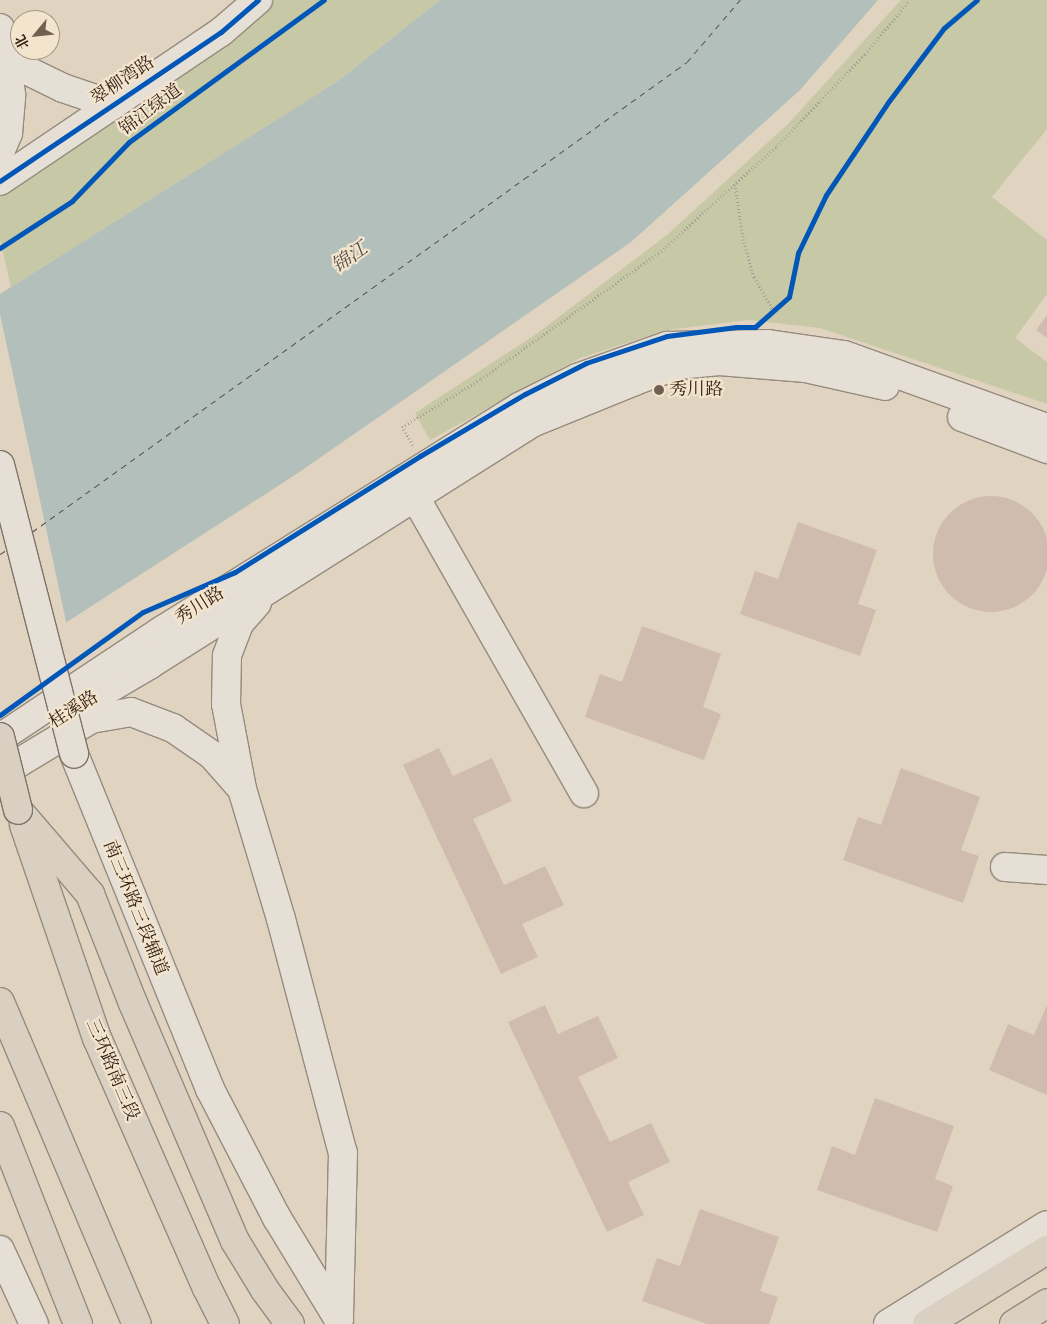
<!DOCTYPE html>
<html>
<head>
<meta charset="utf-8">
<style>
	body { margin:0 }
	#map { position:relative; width:1047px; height:1324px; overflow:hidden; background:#e0d3bf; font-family:"IM FELL Double Pica","Noto Serif SC",serif }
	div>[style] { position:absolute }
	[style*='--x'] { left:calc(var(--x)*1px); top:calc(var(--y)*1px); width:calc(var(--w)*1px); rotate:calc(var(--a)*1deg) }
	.green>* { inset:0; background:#c7c8a6 }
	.water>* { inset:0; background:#b3bfbb }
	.pier>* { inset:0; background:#e0d3bf }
	.ferry>* { height:1px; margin-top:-0.5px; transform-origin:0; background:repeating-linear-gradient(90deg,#554e47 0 6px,transparent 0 11px) }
	.building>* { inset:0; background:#d0bcaf }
	.round { border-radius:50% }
	.path>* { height:3px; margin-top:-1.5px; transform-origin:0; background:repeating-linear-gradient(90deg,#a69f96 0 1px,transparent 0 3.5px) }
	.roads { filter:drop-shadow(1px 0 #958b7e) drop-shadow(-1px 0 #958b7e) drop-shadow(0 1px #958b7e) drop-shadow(0 -1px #958b7e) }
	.street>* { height:28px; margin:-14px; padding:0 14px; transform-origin:14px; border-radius:14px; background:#e6dfd5 }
	.secondary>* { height:28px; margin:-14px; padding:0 14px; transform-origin:14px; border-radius:14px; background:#e6dfd5 }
	.highway>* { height:28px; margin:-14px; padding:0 14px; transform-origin:14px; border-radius:14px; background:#d9d0c1 }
	.bridges { filter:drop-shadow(1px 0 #7c7368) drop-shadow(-1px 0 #7c7368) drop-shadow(0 1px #7c7368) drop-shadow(0 -1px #7c7368) }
	.secondary-bridge>* { height:28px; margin:-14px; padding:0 14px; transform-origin:14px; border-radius:14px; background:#e6dfd5 }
	.highway-bridge>* { height:28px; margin:-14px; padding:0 14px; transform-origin:14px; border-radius:14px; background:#d9d0c1 }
	.cycleway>* { height:5px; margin:-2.5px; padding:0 2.5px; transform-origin:2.5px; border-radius:2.5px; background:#0057b8 }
	.dots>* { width:14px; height:14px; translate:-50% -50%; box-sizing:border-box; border:2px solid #f3e4cd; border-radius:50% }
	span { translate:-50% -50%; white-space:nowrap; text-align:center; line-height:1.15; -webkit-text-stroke:4.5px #f3e4cd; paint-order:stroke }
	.street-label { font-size:18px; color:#352216 }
	.poi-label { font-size:18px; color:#352216 }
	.left { translate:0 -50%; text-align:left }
	.water-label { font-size:19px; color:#554e47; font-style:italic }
	.north { position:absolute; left:10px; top:10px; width:50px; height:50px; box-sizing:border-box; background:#f3e4cd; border:1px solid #a79684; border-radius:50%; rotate:242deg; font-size:14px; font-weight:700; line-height:20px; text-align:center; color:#352216 }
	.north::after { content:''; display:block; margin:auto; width:18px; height:22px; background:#716051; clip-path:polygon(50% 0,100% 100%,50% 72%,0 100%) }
</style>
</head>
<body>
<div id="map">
	<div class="green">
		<i style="clip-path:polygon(275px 0,440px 0,338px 81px,11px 287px,0 239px,0 196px,166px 82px,256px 17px)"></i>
		<i style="clip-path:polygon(901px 0,1047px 0,1047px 129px,992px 197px,1047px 240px,1047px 294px,1015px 338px,1047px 362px,1047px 404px,820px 328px,749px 320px,667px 330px,580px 358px,430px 440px,415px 413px,535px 335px,667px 235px,788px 124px)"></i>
	</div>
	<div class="water">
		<i style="clip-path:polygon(440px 0,878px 0,800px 90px,631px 242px,295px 475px,0 665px,0 294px,338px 81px)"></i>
	</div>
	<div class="pier">
		<i style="clip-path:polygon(0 314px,67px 626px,0 668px)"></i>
	</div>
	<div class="ferry">
		<i style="--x:32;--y:532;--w:806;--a:-35.66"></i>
		<i style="--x:687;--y:62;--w:82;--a:-49.5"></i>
		<i style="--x:0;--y:554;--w:9;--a:-32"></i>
	</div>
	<div class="building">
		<i style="clip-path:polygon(1047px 315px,1047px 338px,1036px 330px)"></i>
		<i class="round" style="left:933px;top:496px;width:116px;height:116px"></i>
		<i style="clip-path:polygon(798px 522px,877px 550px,858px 604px,876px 610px,860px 656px,740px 614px,755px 571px,778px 579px)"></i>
		<i style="clip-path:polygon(642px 626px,721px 654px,703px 707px,721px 714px,704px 760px,585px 717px,600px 674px,622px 682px)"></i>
		<i style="clip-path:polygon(439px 748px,453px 776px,492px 758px,512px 801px,473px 819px,504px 885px,545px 866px,564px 905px,522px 924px,538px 957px,501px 974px,403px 765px)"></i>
		<i style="clip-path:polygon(901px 768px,980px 797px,961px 850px,979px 856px,963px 903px,843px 860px,858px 817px,881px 825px)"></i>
		<i style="clip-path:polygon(545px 1005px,558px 1034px,598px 1016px,618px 1058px,578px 1077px,610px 1142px,651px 1123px,670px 1162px,628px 1182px,644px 1215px,607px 1232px,508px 1022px)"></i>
		<i style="clip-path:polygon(1047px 1005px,1047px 1095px,989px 1070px,1008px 1024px,1034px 1035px)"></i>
		<i style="clip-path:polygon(875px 1098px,954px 1126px,935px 1179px,953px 1186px,937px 1232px,817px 1190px,832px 1146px,855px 1155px)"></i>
		<i style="clip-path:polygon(700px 1209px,779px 1237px,760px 1291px,778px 1297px,769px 1324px,707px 1324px,642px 1301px,657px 1258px,680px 1266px)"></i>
	</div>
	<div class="path">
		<i style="--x:735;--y:184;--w:56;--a:81.7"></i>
		<i style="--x:743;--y:239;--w:40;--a:74"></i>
		<i style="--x:754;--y:277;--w:39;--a:60"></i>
		<i style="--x:413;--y:445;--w:21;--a:-121"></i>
		<i style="--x:402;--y:427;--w:92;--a:-31.3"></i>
		<i style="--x:481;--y:379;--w:221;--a:-35.4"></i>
		<i style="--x:661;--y:251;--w:156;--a:-42.2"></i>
		<i style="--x:777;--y:146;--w:127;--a:-46.3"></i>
		<i style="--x:865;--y:54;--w:70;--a:-50.2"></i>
	</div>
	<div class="roads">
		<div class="street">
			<i style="--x:415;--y:497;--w:341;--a:60.3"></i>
			<i style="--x:1005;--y:867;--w:42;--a:4.1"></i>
		</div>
		<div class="secondary">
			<i style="--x:0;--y:28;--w:24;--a:75"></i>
			<i style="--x:6;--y:51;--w:25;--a:45"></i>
			<i style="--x:24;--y:69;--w:43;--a:26"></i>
			<i style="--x:63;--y:88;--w:53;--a:18.8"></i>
			<i style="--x:0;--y:152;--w:21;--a:-67"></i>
			<i style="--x:8;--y:133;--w:38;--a:-85"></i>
			<i style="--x:11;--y:95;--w:44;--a:-96.5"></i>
			<i style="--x:0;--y:181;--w:267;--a:-34"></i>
			<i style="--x:221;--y:32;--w:49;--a:-40.9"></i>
			<i style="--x:962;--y:417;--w:91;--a:20.6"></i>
			<i style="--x:257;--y:603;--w:28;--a:131"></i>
			<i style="--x:239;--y:624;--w:34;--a:111"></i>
			<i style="--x:227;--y:656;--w:48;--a:91.2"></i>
			<i style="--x:226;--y:704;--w:86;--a:79.3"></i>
			<i style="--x:242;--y:789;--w:136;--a:73.3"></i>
			<i style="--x:281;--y:919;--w:242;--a:75.2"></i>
			<i style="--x:343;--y:1153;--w:166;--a:91.4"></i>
			<i style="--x:69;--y:712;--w:93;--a:-30.4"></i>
			<i style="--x:149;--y:665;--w:455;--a:-32.3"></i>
			<i style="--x:534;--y:422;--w:109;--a:-22.1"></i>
			<i style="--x:635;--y:381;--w:46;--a:-20.4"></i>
			<i style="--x:678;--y:365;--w:41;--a:-5.6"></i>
			<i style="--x:719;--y:361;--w:87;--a:4.6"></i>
			<i style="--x:806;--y:368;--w:81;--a:12.8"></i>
			<i style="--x:0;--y:738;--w:193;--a:-33.6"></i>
			<i style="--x:161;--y:631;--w:422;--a:-32"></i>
			<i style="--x:519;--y:407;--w:65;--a:-26.6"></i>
			<i style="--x:577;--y:378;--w:96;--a:-19.6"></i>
			<i style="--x:667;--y:346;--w:101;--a:-1.1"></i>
			<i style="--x:768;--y:344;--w:77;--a:8.2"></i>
			<i style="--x:844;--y:355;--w:216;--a:19.8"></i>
			<i style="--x:74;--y:754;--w:362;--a:67.9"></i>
			<i style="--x:210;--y:1089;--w:145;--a:62.6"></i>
			<i style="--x:277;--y:1218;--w:119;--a:58.7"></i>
			<i style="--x:0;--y:774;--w:106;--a:-31.1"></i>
			<i style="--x:91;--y:719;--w:41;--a:-9.9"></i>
			<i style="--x:131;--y:712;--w:45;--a:20.9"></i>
			<i style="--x:173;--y:728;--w:47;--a:34.7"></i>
			<i style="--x:212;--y:755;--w:45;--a:48.6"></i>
			<i style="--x:0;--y:1250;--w:81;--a:65.3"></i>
			<i style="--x:888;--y:1324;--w:187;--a:-31.9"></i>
		</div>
		<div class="highway">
			<i style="--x:18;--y:810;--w:111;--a:49.4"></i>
			<i style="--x:90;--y:894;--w:117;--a:68.5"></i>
			<i style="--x:133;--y:1003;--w:259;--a:66.8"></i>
			<i style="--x:235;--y:1241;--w:57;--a:58.5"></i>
			<i style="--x:265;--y:1290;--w:42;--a:53.7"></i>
			<i style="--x:24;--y:825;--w:225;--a:71.1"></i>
			<i style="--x:97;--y:1038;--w:273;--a:66.3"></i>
			<i style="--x:207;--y:1288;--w:40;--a:63.4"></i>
			<i style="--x:0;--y:1002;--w:350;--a:67"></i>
			<i style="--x:0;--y:1126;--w:213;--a:68.5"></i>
			<i style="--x:927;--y:1324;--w:141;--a:-31.7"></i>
			<i style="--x:1014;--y:1324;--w:39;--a:-32"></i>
		</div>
	</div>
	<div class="bridges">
		<div class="secondary-bridge">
			<i style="--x:0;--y:465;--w:298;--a:75.6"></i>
		</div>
		<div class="highway-bridge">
			<i style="--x:0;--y:737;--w:75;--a:76.1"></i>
		</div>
	</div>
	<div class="cycleway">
		<i style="--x:0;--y:181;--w:267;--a:-34"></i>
		<i style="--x:221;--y:32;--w:49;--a:-40.9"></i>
		<i style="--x:0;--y:248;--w:86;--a:-33.1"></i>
		<i style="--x:72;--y:201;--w:82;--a:-46"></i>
		<i style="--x:129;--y:142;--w:241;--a:-36.1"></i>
		<i style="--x:0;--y:715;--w:176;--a:-35.8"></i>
		<i style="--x:143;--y:612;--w:100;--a:-23.5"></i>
		<i style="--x:235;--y:572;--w:218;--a:-32.1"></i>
		<i style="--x:420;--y:456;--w:122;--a:-30.6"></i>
		<i style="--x:525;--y:394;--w:68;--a:-26.9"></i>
		<i style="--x:586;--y:363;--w:85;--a:-18.4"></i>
		<i style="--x:667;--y:336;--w:70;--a:-7.4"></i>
		<i style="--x:736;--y:327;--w:19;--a:0"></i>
		<i style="--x:755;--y:327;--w:45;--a:-41.4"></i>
		<i style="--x:789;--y:297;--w:45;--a:-78.4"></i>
		<i style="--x:798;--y:253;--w:64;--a:-64.2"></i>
		<i style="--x:826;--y:195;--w:113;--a:-56.2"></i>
		<i style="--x:889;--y:101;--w:91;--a:-53"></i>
		<i style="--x:944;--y:28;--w:43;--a:-40.3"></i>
	</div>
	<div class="dots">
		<i style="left:659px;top:390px;background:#716051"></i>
	</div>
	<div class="street-label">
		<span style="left:123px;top:81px;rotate:-34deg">翠柳湾路</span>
		<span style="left:151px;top:110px;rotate:-37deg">锦江绿道</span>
		<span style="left:200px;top:606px;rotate:-32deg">秀川路</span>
		<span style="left:74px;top:710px;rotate:-32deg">桂溪路</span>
		<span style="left:135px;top:908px;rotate:68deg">南三环路三段辅道</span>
		<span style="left:112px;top:1070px;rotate:67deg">三环路南三段</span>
	</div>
	<div class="poi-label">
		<span class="left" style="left:669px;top:390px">秀川路</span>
	</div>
	<div class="water-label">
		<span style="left:350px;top:258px;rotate:-35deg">锦江</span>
	</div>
	<div class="north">北</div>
</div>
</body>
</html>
